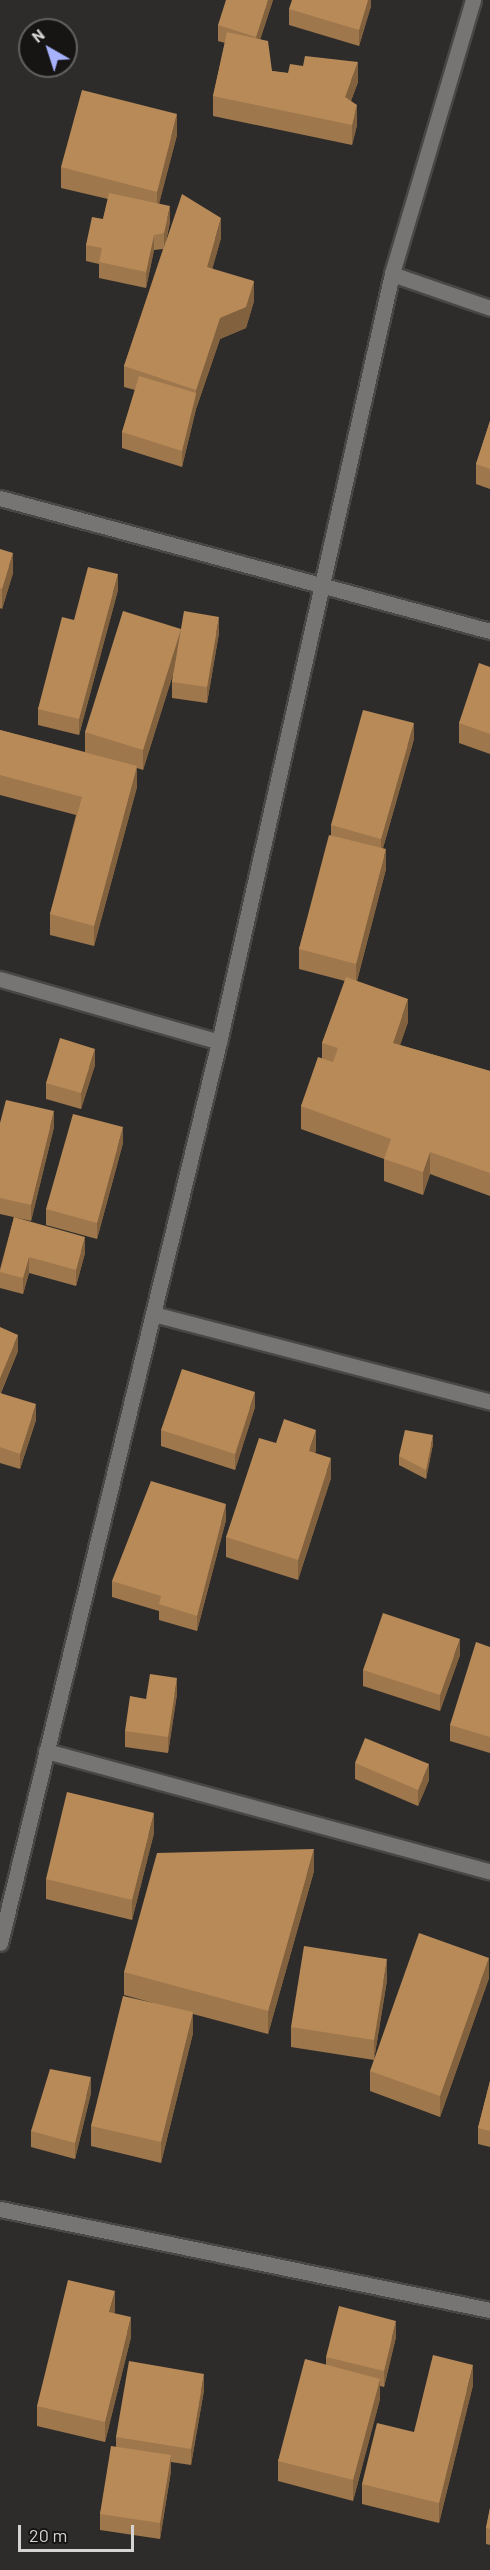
<!DOCTYPE html>
<html>
<head>
<meta charset="utf-8">
<style>
	body { margin:0 }
	#map { position:relative; width:490px; height:2570px; overflow:hidden; background:#2e2c2a; font-family:Barlow,sans-serif }
	div>[style] { position:absolute }
	[style*='--x'] { left:calc(var(--x)*1px); top:calc(var(--y)*1px); width:calc(var(--w)*1px); rotate:calc(var(--a)*1deg) }
	.roads { filter:drop-shadow(2px 0 #494745) drop-shadow(-2px 0 #494745) drop-shadow(0 2px #494745) drop-shadow(0 -2px #494745) }
	.minor>* { height:15px; margin:-7.5px; padding:0 7.5px; transform-origin:7.5px; border-radius:7.5px; background:#777574 }
	.wall>* { inset:0; background:#9e774c }
	.shaded-wall>* { inset:0; background:#81613e }
	.building>* { inset:0; background:#b88a58 }
	span { translate:-50% -50%; white-space:nowrap; text-align:center; line-height:1.15; -webkit-text-stroke:6px #161513; paint-order:stroke }
	.north { position:absolute; left:18px; top:18px; width:60px; height:60px; box-sizing:border-box; background:#161513; border:2px solid #62615f; border-radius:50%; rotate:321deg; font-size:16px; font-weight:700; line-height:24px; text-align:center; color:#d5d4d2 }
	.north::after { content:''; display:block; margin:auto; width:21px; height:27px; background:#a7b1fc; clip-path:polygon(50% 0,100% 100%,50% 72%,0 100%) }
	.scale { position:absolute; left:18px; top:2525px; width:116px; height:27px; box-sizing:border-box; border:3px solid #d5d4d2; border-top:0; padding-left:8px; font-size:18px; line-height:21px; white-space:nowrap; color:#d5d4d2; -webkit-text-stroke:4px #161513; paint-order:stroke }
</style>
</head>
<body>
<div id="map">
	<div class="roads">
		<div class="minor">
			<i style="--x:473;--y:0;--w:286;--a:106.5"></i>
			<i style="--x:392;--y:274;--w:104;--a:19.1"></i>
			<i style="--x:0;--y:498;--w:508;--a:15.19"></i>
			<i style="--x:0;--y:979;--w:228;--a:16"></i>
			<i style="--x:153;--y:1314;--w:348;--a:14.6"></i>
			<i style="--x:46;--y:1751;--w:460;--a:15.2"></i>
			<i style="--x:0;--y:1943;--w:927;--a:-76.34"></i>
			<i style="--x:219;--y:1042;--w:787;--a:-77.31"></i>
			<i style="--x:0;--y:2209;--w:500;--a:11.65"></i>
		</div>
	</div>
	<div class="wall">
		<i style="clip-path:polygon(273px 0,260px 39px,272px 71px,358px 82px,351px 101px,357px 125px,352px 145px,213px 116px,213px 96px,225px 43px,218px 41px,218px 25px)"></i>
		<i style="clip-path:polygon(371px 0,371px 6px,359px 46px,289px 25px,289px 9px)"></i>
		<i style="clip-path:polygon(177px 135px,159px 203px,170px 222px,166px 242px,221px 238px,212px 269px,254px 301px,246px 328px,220px 339px,196px 409px,182px 467px,122px 448px,122px 432px,135px 390px,124px 387px,124px 366px,163px 249px,154px 250px,146px 288px,99px 278px,99px 264px,86px 261px,86px 245px,103px 219px,108px 199px,61px 188px,61px 167px)"></i>
		<i style="clip-path:polygon(490px 421px,490px 489px,476px 484px,476px 464px)"></i>
		<i style="clip-path:polygon(0 549px,13px 573px,2px 609px,0 608px)"></i>
		<i style="clip-path:polygon(118px 590px,79px 735px,38px 725px,38px 709px,74px 620px)"></i>
		<i style="clip-path:polygon(181px 629px,219px 633px,207px 703px,172px 698px,172px 682px,173px 674px,143px 770px,137px 768px,137px 787px,94px 946px,50px 935px,50px 914px,76px 815px,0 795px,0 730px,85px 752px,85px 732px)"></i>
		<i style="clip-path:polygon(490px 667px,490px 754px,459px 743px,459px 723px)"></i>
		<i style="clip-path:polygon(414px 739px,383px 848px,386px 869px,357px 981px,408px 1022px,400px 1045px,490px 1071px,490px 1196px,430px 1174px,423px 1195px,384px 1181px,384px 1159px,301px 1129px,301px 1106px,322px 1059px,322px 1043px,345px 981px,299px 969px,299px 949px,331px 835px,331px 825px)"></i>
		<i style="clip-path:polygon(95px 1065px,81px 1109px,46px 1099px,46px 1083px)"></i>
		<i style="clip-path:polygon(0 1123px,54px 1127px,31px 1221px,0 1214px)"></i>
		<i style="clip-path:polygon(123px 1143px,97px 1239px,46px 1225px,46px 1209px)"></i>
		<i style="clip-path:polygon(14px 1217px,85px 1253px,76px 1286px,29px 1273px,23px 1294px,0 1288px,0 1269px)"></i>
		<i style="clip-path:polygon(0 1327px,18px 1351px,1px 1393px,36px 1420px,20px 1469px,0 1463px)"></i>
		<i style="clip-path:polygon(255px 1407px,235px 1470px,161px 1446px,161px 1430px)"></i>
		<i style="clip-path:polygon(276px 1443px,316px 1450px,315px 1453px,331px 1478px,298px 1580px,226px 1557px,226px 1537px)"></i>
		<i style="clip-path:polygon(433px 1444px,426px 1479px,399px 1465px,399px 1456px)"></i>
		<i style="clip-path:polygon(226px 1520px,197px 1631px,159px 1620px,159px 1611px,112px 1597px,112px 1581px)"></i>
		<i style="clip-path:polygon(490px 1647px,490px 1753px,450px 1741px,450px 1725px)"></i>
		<i style="clip-path:polygon(460px 1655px,440px 1711px,363px 1686px,363px 1670px)"></i>
		<i style="clip-path:polygon(177px 1694px,168px 1753px,125px 1747px,125px 1731px,146px 1699px)"></i>
		<i style="clip-path:polygon(355px 1763px,429px 1780px,418px 1806px,355px 1779px)"></i>
		<i style="clip-path:polygon(154px 1833px,132px 1920px,46px 1899px,46px 1879px)"></i>
		<i style="clip-path:polygon(314px 1871px,268px 2034px,193px 2014px,193px 2033px,161px 2163px,91px 2146px,91px 2126px,153px 2003px,124px 1995px,124px 1972px)"></i>
		<i style="clip-path:polygon(489px 1978px,440px 2117px,370px 2091px,370px 2071px)"></i>
		<i style="clip-path:polygon(387px 1980px,374px 2060px,291px 2047px,291px 2027px)"></i>
		<i style="clip-path:polygon(490px 2081px,490px 2147px,478px 2144px,478px 2128px)"></i>
		<i style="clip-path:polygon(91px 2093px,75px 2159px,31px 2147px,31px 2131px)"></i>
		<i style="clip-path:polygon(115px 2311px,114px 2313px,131px 2337px,105px 2442px,37px 2426px,37px 2406px)"></i>
		<i style="clip-path:polygon(396px 2337px,384px 2387px,380px 2386px,380px 2399px,353px 2501px,278px 2481px,278px 2461px,326px 2365px,326px 2357px)"></i>
		<i style="clip-path:polygon(473px 2385px,439px 2523px,362px 2504px,362px 2484px)"></i>
		<i style="clip-path:polygon(204px 2390px,191px 2465px,171px 2462px,171px 2471px,160px 2539px,100px 2530px,100px 2514px,116px 2447px,116px 2437px)"></i>
		<i style="clip-path:polygon(490px 2508px,490px 2545px,486px 2544px,486px 2528px)"></i>
	</div>
	<div class="shaded-wall">
		<i style="clip-path:polygon(268px 0,273px 0,256px 53px,256px 37px)"></i>
		<i style="clip-path:polygon(368px 0,371px 0,371px 6px,359px 46px,359px 30px)"></i>
		<i style="clip-path:polygon(358px 62px,358px 82px,345px 117px,345px 97px)"></i>
		<i style="clip-path:polygon(357px 105px,357px 125px,352px 145px,352px 125px)"></i>
		<i style="clip-path:polygon(177px 114px,177px 135px,157px 212px,157px 192px)"></i>
		<i style="clip-path:polygon(170px 206px,170px 222px,164px 249px,164px 233px)"></i>
		<i style="clip-path:polygon(221px 218px,221px 238px,207px 288px,207px 267px)"></i>
		<i style="clip-path:polygon(154px 235px,154px 250px,146px 288px,146px 272px)"></i>
		<i style="clip-path:polygon(254px 281px,254px 301px,246px 328px,220px 339px,196px 409px,182px 467px,182px 451px,196px 395px,196px 390px,220px 318px)"></i>
		<i style="clip-path:polygon(13px 553px,13px 573px,2px 609px,2px 589px)"></i>
		<i style="clip-path:polygon(118px 574px,118px 590px,79px 735px,79px 719px)"></i>
		<i style="clip-path:polygon(219px 617px,219px 633px,207px 703px,207px 687px)"></i>
		<i style="clip-path:polygon(181px 629px,181px 649px,143px 770px,143px 750px)"></i>
		<i style="clip-path:polygon(414px 723px,414px 739px,381px 855px,381px 839px)"></i>
		<i style="clip-path:polygon(137px 766px,137px 787px,94px 946px,94px 926px)"></i>
		<i style="clip-path:polygon(386px 849px,386px 869px,356px 984px,356px 964px)"></i>
		<i style="clip-path:polygon(408px 999px,408px 1022px,393px 1065px,393px 1043px)"></i>
		<i style="clip-path:polygon(95px 1049px,95px 1065px,81px 1109px,81px 1093px)"></i>
		<i style="clip-path:polygon(54px 1111px,54px 1127px,31px 1221px,31px 1205px)"></i>
		<i style="clip-path:polygon(123px 1127px,123px 1143px,97px 1239px,97px 1223px)"></i>
		<i style="clip-path:polygon(430px 1152px,430px 1174px,423px 1195px,423px 1172px)"></i>
		<i style="clip-path:polygon(85px 1237px,85px 1253px,76px 1286px,76px 1270px)"></i>
		<i style="clip-path:polygon(29px 1257px,29px 1273px,23px 1294px,23px 1278px)"></i>
		<i style="clip-path:polygon(18px 1335px,18px 1351px,0 1394px,0 1378px)"></i>
		<i style="clip-path:polygon(255px 1392px,255px 1407px,235px 1470px,235px 1454px)"></i>
		<i style="clip-path:polygon(36px 1404px,36px 1420px,20px 1469px,20px 1454px)"></i>
		<i style="clip-path:polygon(316px 1430px,316px 1450px,309px 1471px,309px 1451px)"></i>
		<i style="clip-path:polygon(433px 1435px,433px 1444px,426px 1479px,426px 1470px)"></i>
		<i style="clip-path:polygon(331px 1458px,331px 1478px,298px 1580px,298px 1560px)"></i>
		<i style="clip-path:polygon(226px 1504px,226px 1520px,197px 1631px,197px 1616px)"></i>
		<i style="clip-path:polygon(460px 1639px,460px 1655px,440px 1711px,440px 1695px)"></i>
		<i style="clip-path:polygon(177px 1678px,177px 1694px,168px 1753px,168px 1737px)"></i>
		<i style="clip-path:polygon(429px 1764px,429px 1780px,418px 1806px,418px 1790px)"></i>
		<i style="clip-path:polygon(154px 1813px,154px 1833px,132px 1920px,132px 1900px)"></i>
		<i style="clip-path:polygon(314px 1849px,314px 1871px,268px 2034px,268px 2011px)"></i>
		<i style="clip-path:polygon(489px 1958px,489px 1978px,440px 2117px,440px 2096px)"></i>
		<i style="clip-path:polygon(387px 1959px,387px 1980px,374px 2060px,374px 2040px)"></i>
		<i style="clip-path:polygon(193px 2012px,193px 2033px,161px 2163px,161px 2142px)"></i>
		<i style="clip-path:polygon(91px 2077px,91px 2093px,75px 2159px,75px 2143px)"></i>
		<i style="clip-path:polygon(115px 2291px,115px 2311px,109px 2332px,109px 2312px)"></i>
		<i style="clip-path:polygon(131px 2317px,131px 2337px,105px 2442px,105px 2422px)"></i>
		<i style="clip-path:polygon(396px 2321px,396px 2337px,384px 2387px,384px 2371px)"></i>
		<i style="clip-path:polygon(473px 2365px,473px 2385px,439px 2523px,439px 2503px)"></i>
		<i style="clip-path:polygon(204px 2374px,204px 2390px,191px 2465px,191px 2449px)"></i>
		<i style="clip-path:polygon(380px 2379px,380px 2399px,353px 2501px,353px 2480px)"></i>
		<i style="clip-path:polygon(171px 2455px,171px 2471px,160px 2539px,160px 2523px)"></i>
	</div>
	<div class="building">
		<i style="clip-path:polygon(226px 0,268px 0,256px 37px,218px 25px)"></i>
		<i style="clip-path:polygon(292px 0,368px 0,359px 30px,289px 9px)"></i>
		<i style="clip-path:polygon(227px 32px,268px 41px,272px 71px,288px 73px,290px 64px,303px 66px,305px 56px,358px 62px,345px 97px,357px 105px,352px 125px,213px 96px)"></i>
		<i style="clip-path:polygon(82px 90px,177px 114px,157px 192px,61px 167px)"></i>
		<i style="clip-path:polygon(109px 193px,170px 206px,164px 233px,154px 235px,146px 272px,99px 262px,102px 248px,86px 245px,92px 217px,103px 219px)"></i>
		<i style="clip-path:polygon(182px 194px,221px 218px,207px 267px,254px 281px,246px 307px,220px 318px,196px 390px,124px 366px)"></i>
		<i style="clip-path:polygon(139px 376px,196px 393px,182px 451px,122px 432px)"></i>
		<i style="clip-path:polygon(490px 421px,490px 469px,476px 464px)"></i>
		<i style="clip-path:polygon(0 549px,13px 553px,2px 589px,0 588px)"></i>
		<i style="clip-path:polygon(88px 567px,118px 574px,79px 719px,38px 709px,62px 617px,74px 620px)"></i>
		<i style="clip-path:polygon(123px 611px,181px 629px,143px 750px,85px 732px)"></i>
		<i style="clip-path:polygon(184px 611px,219px 617px,207px 687px,172px 682px)"></i>
		<i style="clip-path:polygon(479px 663px,490px 667px,490px 734px,459px 723px)"></i>
		<i style="clip-path:polygon(363px 710px,414px 723px,381px 839px,331px 825px)"></i>
		<i style="clip-path:polygon(0 730px,137px 766px,94px 926px,50px 914px,82px 797px,0 775px)"></i>
		<i style="clip-path:polygon(329px 835px,386px 849px,356px 964px,299px 949px)"></i>
		<i style="clip-path:polygon(346px 977px,408px 999px,393px 1043px,490px 1071px,490px 1173px,430px 1152px,423px 1172px,384px 1159px,391px 1139px,301px 1106px,318px 1057px,333px 1062px,338px 1048px,322px 1043px)"></i>
		<i style="clip-path:polygon(60px 1038px,95px 1049px,81px 1093px,46px 1083px)"></i>
		<i style="clip-path:polygon(6px 1100px,54px 1111px,31px 1205px,0 1198px,0 1123px)"></i>
		<i style="clip-path:polygon(73px 1114px,123px 1127px,97px 1223px,46px 1209px)"></i>
		<i style="clip-path:polygon(14px 1217px,85px 1237px,76px 1270px,29px 1257px,23px 1278px,0 1272px)"></i>
		<i style="clip-path:polygon(0 1327px,18px 1335px,0 1378px)"></i>
		<i style="clip-path:polygon(182px 1369px,255px 1392px,235px 1454px,161px 1430px)"></i>
		<i style="clip-path:polygon(0 1393px,36px 1404px,20px 1454px,0 1447px)"></i>
		<i style="clip-path:polygon(284px 1419px,316px 1430px,309px 1451px,331px 1458px,298px 1560px,226px 1537px,259px 1438px,276px 1443px)"></i>
		<i style="clip-path:polygon(405px 1430px,433px 1435px,426px 1470px,399px 1456px)"></i>
		<i style="clip-path:polygon(151px 1481px,226px 1504px,197px 1616px,159px 1604px,161px 1596px,112px 1581px)"></i>
		<i style="clip-path:polygon(383px 1613px,460px 1639px,440px 1695px,363px 1670px)"></i>
		<i style="clip-path:polygon(476px 1642px,490px 1647px,490px 1737px,450px 1725px)"></i>
		<i style="clip-path:polygon(150px 1674px,177px 1678px,168px 1737px,125px 1731px,130px 1696px,146px 1699px)"></i>
		<i style="clip-path:polygon(365px 1738px,429px 1764px,418px 1790px,355px 1763px)"></i>
		<i style="clip-path:polygon(67px 1792px,154px 1813px,132px 1900px,46px 1879px)"></i>
		<i style="clip-path:polygon(314px 1849px,268px 2011px,124px 1972px,157px 1853px)"></i>
		<i style="clip-path:polygon(419px 1933px,489px 1958px,440px 2096px,370px 2071px)"></i>
		<i style="clip-path:polygon(304px 1946px,387px 1959px,374px 2040px,291px 2027px)"></i>
		<i style="clip-path:polygon(123px 1996px,193px 2012px,161px 2142px,91px 2126px)"></i>
		<i style="clip-path:polygon(50px 2069px,91px 2077px,75px 2143px,31px 2131px)"></i>
		<i style="clip-path:polygon(490px 2081px,490px 2131px,478px 2128px)"></i>
		<i style="clip-path:polygon(68px 2280px,115px 2291px,109px 2312px,131px 2317px,105px 2422px,37px 2406px)"></i>
		<i style="clip-path:polygon(339px 2306px,396px 2321px,384px 2371px,326px 2357px)"></i>
		<i style="clip-path:polygon(433px 2355px,473px 2365px,439px 2503px,362px 2484px,377px 2423px,414px 2432px)"></i>
		<i style="clip-path:polygon(305px 2359px,380px 2379px,353px 2480px,278px 2461px)"></i>
		<i style="clip-path:polygon(129px 2361px,204px 2374px,191px 2449px,116px 2437px)"></i>
		<i style="clip-path:polygon(111px 2446px,171px 2455px,160px 2523px,100px 2514px)"></i>
		<i style="clip-path:polygon(490px 2508px,490px 2529px,486px 2528px)"></i>
	</div>
	<div class="north">N</div>
	<div class="scale">20 m</div>
</div>
</body>
</html>
